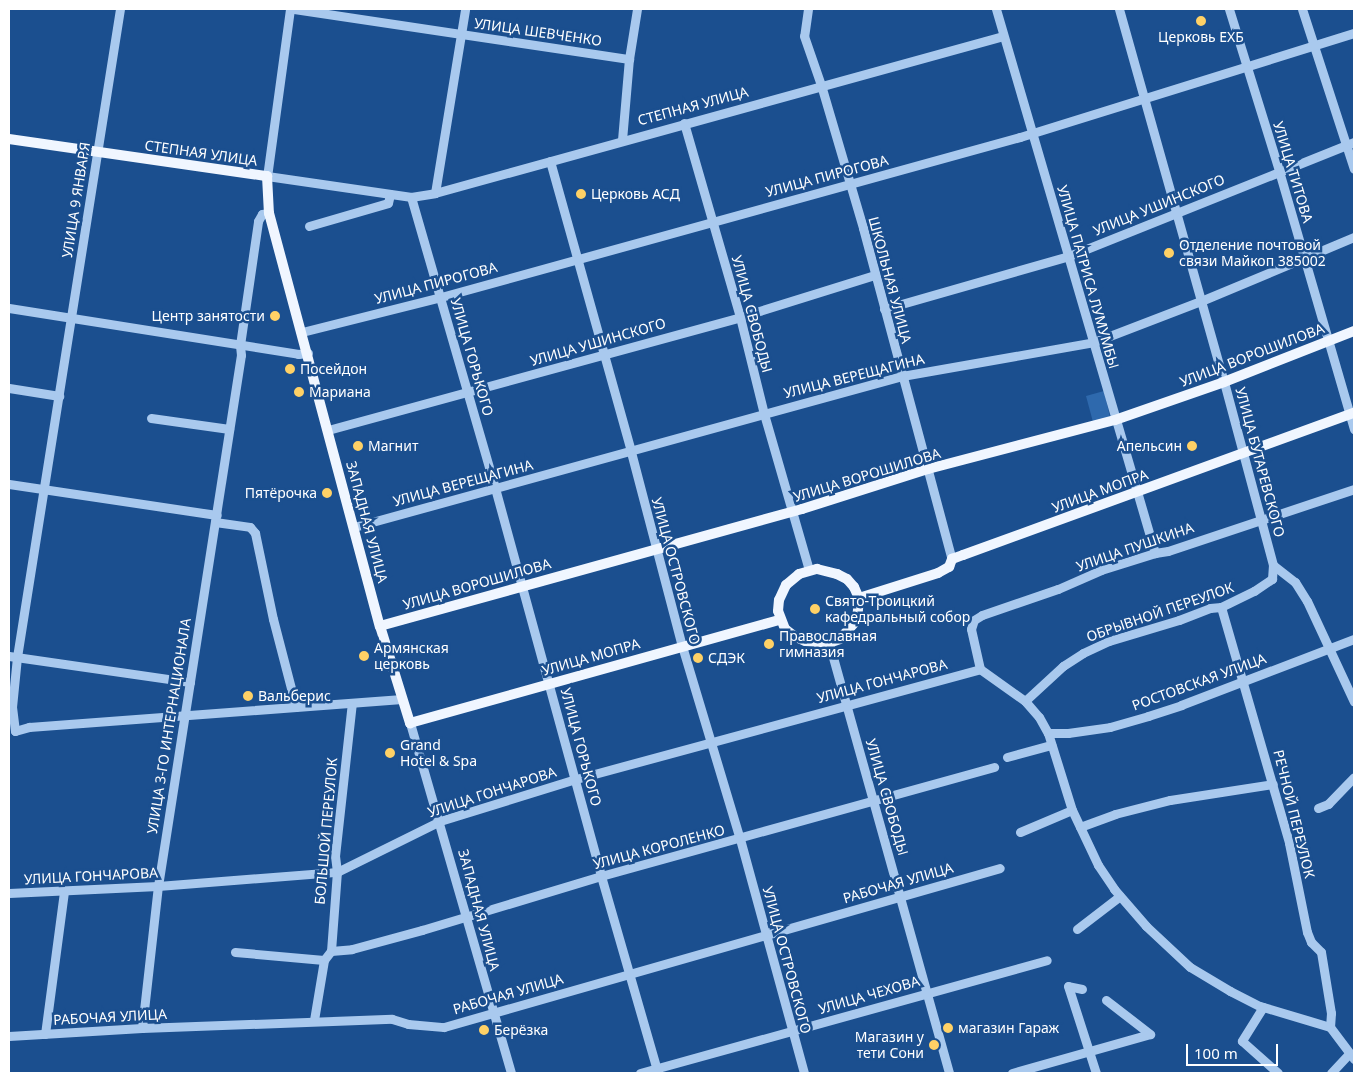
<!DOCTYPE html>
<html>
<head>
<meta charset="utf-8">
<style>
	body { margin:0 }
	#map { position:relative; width:1363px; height:1082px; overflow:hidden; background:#1b4f8f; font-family:"Noto Sans",sans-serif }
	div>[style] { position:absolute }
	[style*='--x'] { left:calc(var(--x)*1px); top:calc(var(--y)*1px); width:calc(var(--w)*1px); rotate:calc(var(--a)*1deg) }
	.green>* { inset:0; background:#2e69ad }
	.minor>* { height:9px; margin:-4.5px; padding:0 4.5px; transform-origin:4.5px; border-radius:4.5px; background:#a9c9ee }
	.major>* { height:10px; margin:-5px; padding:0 5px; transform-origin:5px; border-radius:5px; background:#f0f6ff }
	.dots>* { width:14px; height:14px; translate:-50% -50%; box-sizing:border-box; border:2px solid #1b4f8f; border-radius:50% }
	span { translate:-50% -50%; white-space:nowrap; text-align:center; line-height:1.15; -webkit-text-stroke:5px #1b4f8f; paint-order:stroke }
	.street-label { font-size:14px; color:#fff }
	.poi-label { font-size:14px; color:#fff }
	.left { translate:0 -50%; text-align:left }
	.right { translate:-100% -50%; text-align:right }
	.frame { position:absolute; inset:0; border:10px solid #fff; pointer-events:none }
	.scale { position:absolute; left:1186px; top:1044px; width:92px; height:22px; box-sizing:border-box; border:2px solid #fff; border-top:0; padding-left:6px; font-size:15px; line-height:18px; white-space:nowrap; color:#fff; -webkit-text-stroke:4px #1b4f8f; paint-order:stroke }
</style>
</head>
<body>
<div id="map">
	<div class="green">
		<i style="clip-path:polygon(1104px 391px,1110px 417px,1093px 422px,1086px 396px)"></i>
	</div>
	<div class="minor">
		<i style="--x:290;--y:9;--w:169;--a:97.8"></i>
		<i style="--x:267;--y:176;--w:146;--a:8.3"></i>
		<i style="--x:411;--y:197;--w:24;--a:-9"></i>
		<i style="--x:435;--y:193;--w:589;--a:-15.45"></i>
		<i style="--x:294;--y:9;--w:339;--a:8.5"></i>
		<i style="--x:808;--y:9;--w:27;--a:98"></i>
		<i style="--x:804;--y:36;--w:52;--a:70.9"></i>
		<i style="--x:821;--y:85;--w:149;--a:73.6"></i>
		<i style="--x:863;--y:228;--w:343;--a:75"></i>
		<i style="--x:996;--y:9;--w:567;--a:73.71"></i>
		<i style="--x:1119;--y:9;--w:387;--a:74.3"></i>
		<i style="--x:1224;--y:382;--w:189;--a:75"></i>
		<i style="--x:1273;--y:565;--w:28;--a:38"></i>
		<i style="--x:1295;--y:582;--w:22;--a:58"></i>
		<i style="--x:1307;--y:601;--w:111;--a:65"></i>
		<i style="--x:1229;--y:9;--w:170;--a:72.8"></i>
		<i style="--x:1279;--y:171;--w:269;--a:73.8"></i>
		<i style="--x:1302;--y:9;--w:168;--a:72"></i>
		<i style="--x:684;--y:123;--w:202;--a:73.9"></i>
		<i style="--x:740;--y:317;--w:100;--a:76.1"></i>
		<i style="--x:764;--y:414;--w:162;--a:73.9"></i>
		<i style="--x:622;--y:140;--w:81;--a:-85.1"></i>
		<i style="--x:629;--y:59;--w:51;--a:-80.9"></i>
		<i style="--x:550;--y:161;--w:302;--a:74.4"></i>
		<i style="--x:631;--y:452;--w:201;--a:75.3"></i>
		<i style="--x:682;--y:646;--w:202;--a:73.3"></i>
		<i style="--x:740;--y:839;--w:243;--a:74.7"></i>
		<i style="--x:435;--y:193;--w:186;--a:-80.7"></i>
		<i style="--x:411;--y:197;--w:303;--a:73.9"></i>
		<i style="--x:495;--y:488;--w:402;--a:74.7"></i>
		<i style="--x:601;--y:876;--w:205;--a:73.9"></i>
		<i style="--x:309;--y:226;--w:82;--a:-16.2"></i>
		<i style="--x:388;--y:203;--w:9;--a:-77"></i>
		<i style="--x:9;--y:308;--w:293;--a:9"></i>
		<i style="--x:298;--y:354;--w:10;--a:-6"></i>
		<i style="--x:884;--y:309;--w:192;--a:-16"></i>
		<i style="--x:1069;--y:256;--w:307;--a:-21.8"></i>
		<i style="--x:302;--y:332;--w:143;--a:-14.1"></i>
		<i style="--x:441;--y:297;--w:601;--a:-15.45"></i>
		<i style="--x:1020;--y:137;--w:350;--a:-17.3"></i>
		<i style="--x:9;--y:388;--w:51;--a:9.1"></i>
		<i style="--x:151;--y:418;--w:79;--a:8"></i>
		<i style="--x:328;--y:430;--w:427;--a:-15.3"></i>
		<i style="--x:740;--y:317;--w:141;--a:-17.3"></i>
		<i style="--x:9;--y:484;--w:210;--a:8.5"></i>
		<i style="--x:215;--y:522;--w:35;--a:8"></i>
		<i style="--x:250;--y:527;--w:8;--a:50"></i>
		<i style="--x:255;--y:533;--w:88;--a:78.2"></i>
		<i style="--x:273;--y:619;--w:91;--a:75.4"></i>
		<i style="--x:354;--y:527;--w:568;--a:-15.41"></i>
		<i style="--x:902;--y:376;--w:195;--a:-10"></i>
		<i style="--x:1094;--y:342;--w:115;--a:-21"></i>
		<i style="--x:1201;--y:301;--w:166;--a:-22.7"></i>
		<i style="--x:1221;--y:607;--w:246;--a:73.9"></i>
		<i style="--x:1289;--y:843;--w:91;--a:78.6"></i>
		<i style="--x:1307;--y:932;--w:11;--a:68"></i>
		<i style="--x:1311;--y:942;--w:14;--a:45"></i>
		<i style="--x:1321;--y:952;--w:62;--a:80.7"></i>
		<i style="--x:1331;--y:1013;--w:14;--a:94"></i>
		<i style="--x:829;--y:643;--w:446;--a:74.4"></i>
		<i style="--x:9;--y:656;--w:183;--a:8.2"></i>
		<i style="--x:980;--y:669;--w:55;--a:35.4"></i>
		<i style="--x:1025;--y:701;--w:21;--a:49"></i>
		<i style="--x:1039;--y:717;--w:18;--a:61"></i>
		<i style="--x:1048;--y:733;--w:81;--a:72.7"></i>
		<i style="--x:1072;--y:810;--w:61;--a:64.7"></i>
		<i style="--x:1098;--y:865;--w:29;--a:56"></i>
		<i style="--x:1114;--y:889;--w:49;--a:49.1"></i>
		<i style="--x:1146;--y:926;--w:60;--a:43"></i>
		<i style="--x:1190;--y:967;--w:47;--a:31"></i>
		<i style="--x:1230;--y:991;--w:34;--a:27"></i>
		<i style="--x:1260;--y:1006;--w:73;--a:16.7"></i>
		<i style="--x:1330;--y:1027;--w:40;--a:53"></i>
		<i style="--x:980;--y:669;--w:41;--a:-102.7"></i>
		<i style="--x:971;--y:629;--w:9;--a:-72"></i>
		<i style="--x:974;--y:620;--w:9;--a:-32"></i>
		<i style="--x:982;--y:615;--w:80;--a:-18.9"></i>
		<i style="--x:1058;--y:589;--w:47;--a:-23.8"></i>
		<i style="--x:1101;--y:570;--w:57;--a:-17.5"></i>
		<i style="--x:1155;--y:553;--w:13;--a:-9"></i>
		<i style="--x:1168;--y:551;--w:196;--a:-18.4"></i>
		<i style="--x:1025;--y:701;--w:52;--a:-42.6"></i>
		<i style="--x:1063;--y:666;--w:24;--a:-33"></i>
		<i style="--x:1083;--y:653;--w:29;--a:-25"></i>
		<i style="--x:1109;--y:641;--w:73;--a:-16.7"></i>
		<i style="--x:1179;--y:620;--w:33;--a:-21"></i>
		<i style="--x:1210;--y:608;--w:11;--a:-5"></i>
		<i style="--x:1221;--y:607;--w:37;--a:-26"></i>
		<i style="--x:1254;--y:591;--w:22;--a:-34"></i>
		<i style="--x:1272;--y:579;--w:14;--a:-86"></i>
		<i style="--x:410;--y:723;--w:364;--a:73.9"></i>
		<i style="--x:15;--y:731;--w:24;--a:-97"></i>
		<i style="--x:12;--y:707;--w:50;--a:-84.3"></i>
		<i style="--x:17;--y:657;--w:656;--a:-80.97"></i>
		<i style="--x:15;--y:731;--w:15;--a:-16"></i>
		<i style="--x:29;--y:727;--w:374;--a:-4.3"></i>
		<i style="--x:1048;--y:733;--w:20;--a:0"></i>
		<i style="--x:1068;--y:733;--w:42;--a:-8.1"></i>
		<i style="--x:1110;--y:727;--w:40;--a:-16"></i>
		<i style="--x:1148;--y:716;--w:35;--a:-18"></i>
		<i style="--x:1181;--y:705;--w:185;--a:-20.9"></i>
		<i style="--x:1007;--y:757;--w:46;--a:-15.3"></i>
		<i style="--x:1318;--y:808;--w:11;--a:-22"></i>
		<i style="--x:1328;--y:804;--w:37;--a:-46"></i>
		<i style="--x:1080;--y:827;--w:37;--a:-20"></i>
		<i style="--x:1115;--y:814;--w:57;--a:-14.3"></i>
		<i style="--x:1170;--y:800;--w:104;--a:-8.8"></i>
		<i style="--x:1020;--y:832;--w:56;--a:-22.9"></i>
		<i style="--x:9;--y:893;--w:149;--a:-2.7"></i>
		<i style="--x:158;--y:886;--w:180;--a:-4.5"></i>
		<i style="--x:337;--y:872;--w:115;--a:-26.3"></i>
		<i style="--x:440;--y:821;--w:142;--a:-17.2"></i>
		<i style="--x:576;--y:779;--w:419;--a:-15.2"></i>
		<i style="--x:1077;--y:929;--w:54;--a:-37.5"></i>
		<i style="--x:331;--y:951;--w:21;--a:-5"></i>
		<i style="--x:352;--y:949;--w:73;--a:-15.2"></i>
		<i style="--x:422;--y:930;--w:187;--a:-16.8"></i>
		<i style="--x:601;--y:876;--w:408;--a:-15.5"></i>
		<i style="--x:235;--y:952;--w:89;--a:5.1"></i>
		<i style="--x:1082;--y:989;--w:14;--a:-168"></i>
		<i style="--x:1068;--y:986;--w:91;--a:72.2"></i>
		<i style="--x:1106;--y:1000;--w:56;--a:37.7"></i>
		<i style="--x:1263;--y:1007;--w:40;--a:122"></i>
		<i style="--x:1242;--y:1041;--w:48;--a:41.6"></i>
		<i style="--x:314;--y:1020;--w:61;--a:-80.5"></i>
		<i style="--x:324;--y:960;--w:11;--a:-52"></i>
		<i style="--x:331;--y:951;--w:79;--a:-85.7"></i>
		<i style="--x:337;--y:872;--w:16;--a:-97"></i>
		<i style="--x:335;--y:856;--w:154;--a:-83.7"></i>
		<i style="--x:142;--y:1028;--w:143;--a:-83.6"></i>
		<i style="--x:158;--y:886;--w:537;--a:-81.12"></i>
		<i style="--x:241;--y:355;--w:10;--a:-96"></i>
		<i style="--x:240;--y:345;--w:125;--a:-81.7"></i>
		<i style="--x:258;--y:221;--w:8;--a:-60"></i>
		<i style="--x:262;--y:214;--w:7;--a:-8"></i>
		<i style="--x:45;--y:1034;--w:144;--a:-82.4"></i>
		<i style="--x:9;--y:1036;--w:133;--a:-3.4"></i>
		<i style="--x:142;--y:1028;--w:250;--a:-2.1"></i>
		<i style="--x:392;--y:1019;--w:17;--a:17"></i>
		<i style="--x:408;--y:1024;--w:36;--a:5"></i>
		<i style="--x:444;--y:1027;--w:578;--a:-15.96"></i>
		<i style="--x:640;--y:1073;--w:422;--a:-15.5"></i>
		<i style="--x:1012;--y:1073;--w:143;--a:-15.8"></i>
		<i style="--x:1331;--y:1073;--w:26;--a:-47"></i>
	</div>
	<div class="major">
		<i style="--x:9;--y:139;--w:261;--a:8.2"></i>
		<i style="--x:267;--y:176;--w:37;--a:87"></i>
		<i style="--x:269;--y:213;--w:428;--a:75"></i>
		<i style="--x:380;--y:626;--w:102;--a:72.8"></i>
		<i style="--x:410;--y:723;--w:384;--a:-15.6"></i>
		<i style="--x:817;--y:569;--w:21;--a:14"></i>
		<i style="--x:837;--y:574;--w:11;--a:27"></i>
		<i style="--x:847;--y:579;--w:11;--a:49"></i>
		<i style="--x:854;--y:587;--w:12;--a:66"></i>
		<i style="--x:859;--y:598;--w:22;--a:95"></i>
		<i style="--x:857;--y:620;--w:25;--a:132"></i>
		<i style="--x:840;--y:639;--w:12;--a:160"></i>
		<i style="--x:829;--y:643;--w:24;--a:-175"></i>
		<i style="--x:805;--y:641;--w:12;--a:-156"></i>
		<i style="--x:794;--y:636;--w:11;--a:-142"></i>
		<i style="--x:785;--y:629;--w:19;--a:-111"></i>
		<i style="--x:778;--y:611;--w:11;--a:-85"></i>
		<i style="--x:779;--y:600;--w:17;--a:-65"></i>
		<i style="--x:786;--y:585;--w:17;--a:-40"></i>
		<i style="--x:799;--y:574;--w:19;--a:-16"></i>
		<i style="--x:859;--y:598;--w:83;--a:-17.6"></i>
		<i style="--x:938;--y:573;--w:13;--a:-29"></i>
		<i style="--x:949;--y:567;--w:9;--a:-69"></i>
		<i style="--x:952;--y:559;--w:12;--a:-20"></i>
		<i style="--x:963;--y:555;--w:416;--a:-20"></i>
		<i style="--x:380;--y:626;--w:438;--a:-15.5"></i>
		<i style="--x:802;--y:509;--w:132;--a:-17.6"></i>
		<i style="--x:928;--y:469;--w:193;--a:-14.7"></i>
		<i style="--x:1115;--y:420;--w:115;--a:-19.2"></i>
		<i style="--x:1224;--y:382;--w:140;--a:-21.4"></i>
	</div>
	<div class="dots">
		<i style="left:1201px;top:21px;background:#ffd166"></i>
		<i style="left:581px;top:194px;background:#ffd166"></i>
		<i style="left:1169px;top:253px;background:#ffd166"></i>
		<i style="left:275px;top:316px;background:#ffd166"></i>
		<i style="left:290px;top:369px;background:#ffd166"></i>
		<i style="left:299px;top:392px;background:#ffd166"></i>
		<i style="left:358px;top:446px;background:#ffd166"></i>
		<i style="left:1192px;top:446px;background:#ffd166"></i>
		<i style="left:327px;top:493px;background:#ffd166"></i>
		<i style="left:815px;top:609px;background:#ffd166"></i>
		<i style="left:769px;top:644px;background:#ffd166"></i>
		<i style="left:364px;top:656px;background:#ffd166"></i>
		<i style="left:698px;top:658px;background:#ffd166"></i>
		<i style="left:248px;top:696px;background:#ffd166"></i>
		<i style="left:390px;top:753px;background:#ffd166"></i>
		<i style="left:948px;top:1028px;background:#ffd166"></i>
		<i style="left:484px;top:1030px;background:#ffd166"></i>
		<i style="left:934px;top:1045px;background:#ffd166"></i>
	</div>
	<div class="street-label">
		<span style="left:538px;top:32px;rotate:8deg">УЛИЦА ШЕВЧЕНКО</span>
		<span style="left:693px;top:106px;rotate:-15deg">СТЕПНАЯ УЛИЦА</span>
		<span style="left:201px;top:153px;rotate:8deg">СТЕПНАЯ УЛИЦА</span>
		<span style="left:1293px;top:172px;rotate:73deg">УЛИЦА ТИТОВА</span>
		<span style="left:827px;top:176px;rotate:-15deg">УЛИЦА ПИРОГОВА</span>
		<span style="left:76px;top:200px;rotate:-81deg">УЛИЦА 9 ЯНВАРЯ</span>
		<span style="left:1159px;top:205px;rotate:-22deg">УЛИЦА УШИНСКОГО</span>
		<span style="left:1088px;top:277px;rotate:74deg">УЛИЦА ПАТРИСА ЛУМУМБЫ</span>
		<span style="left:890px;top:280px;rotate:75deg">ШКОЛЬНАЯ УЛИЦА</span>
		<span style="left:436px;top:283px;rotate:-15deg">УЛИЦА ПИРОГОВА</span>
		<span style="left:752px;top:314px;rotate:75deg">УЛИЦА СВОБОДЫ</span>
		<span style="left:598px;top:342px;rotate:-16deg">УЛИЦА УШИНСКОГО</span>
		<span style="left:1252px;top:355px;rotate:-21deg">УЛИЦА ВОРОШИЛОВА</span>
		<span style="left:472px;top:357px;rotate:74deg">УЛИЦА ГОРЬКОГО</span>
		<span style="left:854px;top:376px;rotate:-14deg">УЛИЦА ВЕРЕЩАГИНА</span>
		<span style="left:1260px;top:462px;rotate:75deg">УЛИЦА БУТАРЕВСКОГО</span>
		<span style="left:867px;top:475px;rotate:-17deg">УЛИЦА ВОРОШИЛОВА</span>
		<span style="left:463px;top:483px;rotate:-15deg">УЛИЦА ВЕРЕЩАГИНА</span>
		<span style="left:1100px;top:491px;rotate:-20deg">УЛИЦА МОПРА</span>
		<span style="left:367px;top:522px;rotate:75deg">ЗАПАДНАЯ УЛИЦА</span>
		<span style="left:1135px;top:547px;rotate:-19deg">УЛИЦА ПУШКИНА</span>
		<span style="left:676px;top:571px;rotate:75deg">УЛИЦА ОСТРОВСКОГО</span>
		<span style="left:477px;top:584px;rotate:-16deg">УЛИЦА ВОРОШИЛОВА</span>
		<span style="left:1160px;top:612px;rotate:-19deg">ОБРЫВНОЙ ПЕРЕУЛОК</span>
		<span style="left:591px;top:657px;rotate:-16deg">УЛИЦА МОПРА</span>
		<span style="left:882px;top:681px;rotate:-15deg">УЛИЦА ГОНЧАРОВА</span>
		<span style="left:1199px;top:682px;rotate:-20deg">РОСТОВСКАЯ УЛИЦА</span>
		<span style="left:169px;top:726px;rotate:-81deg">УЛИЦА 3-ГО ИНТЕРНАЦИОНАЛА</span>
		<span style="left:581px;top:747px;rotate:75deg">УЛИЦА ГОРЬКОГО</span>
		<span style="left:492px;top:792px;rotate:-18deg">УЛИЦА ГОНЧАРОВА</span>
		<span style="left:887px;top:797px;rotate:74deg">УЛИЦА СВОБОДЫ</span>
		<span style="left:1294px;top:814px;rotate:76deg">РЕЧНОЙ ПЕРЕУЛОК</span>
		<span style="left:326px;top:831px;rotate:-85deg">БОЛЬШОЙ ПЕРЕУЛОК</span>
		<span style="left:659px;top:847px;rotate:-15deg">УЛИЦА КОРОЛЕНКО</span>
		<span style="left:91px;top:876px;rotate:-3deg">УЛИЦА ГОНЧАРОВА</span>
		<span style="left:898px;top:883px;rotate:-16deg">РАБОЧАЯ УЛИЦА</span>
		<span style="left:479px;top:910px;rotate:75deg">ЗАПАДНАЯ УЛИЦА</span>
		<span style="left:787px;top:960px;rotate:75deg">УЛИЦА ОСТРОВСКОГО</span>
		<span style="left:508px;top:994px;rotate:-16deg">РАБОЧАЯ УЛИЦА</span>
		<span style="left:869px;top:995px;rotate:-16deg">УЛИЦА ЧЕХОВА</span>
		<span style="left:110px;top:1017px;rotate:-3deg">РАБОЧАЯ УЛИЦА</span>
	</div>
	<div class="poi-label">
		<span style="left:1201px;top:37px">Церковь ЕХБ</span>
		<span class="left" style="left:591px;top:194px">Церковь АСД</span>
		<span class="left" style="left:1179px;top:253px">Отделение почтовой<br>связи Майкоп 385002</span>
		<span class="right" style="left:265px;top:316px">Центр занятости</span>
		<span class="left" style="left:300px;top:369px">Посейдон</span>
		<span class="left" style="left:309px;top:392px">Мариана</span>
		<span class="left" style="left:368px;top:446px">Магнит</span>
		<span class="right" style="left:1182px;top:446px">Апельсин</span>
		<span class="right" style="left:317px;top:493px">Пятёрочка</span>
		<span class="left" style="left:825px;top:609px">Свято-Троицкий<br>кафедральный собор</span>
		<span class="left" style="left:779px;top:644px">Православная<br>гимназия</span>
		<span class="left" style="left:374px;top:656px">Армянская<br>церковь</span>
		<span class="left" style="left:708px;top:658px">СДЭК</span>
		<span class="left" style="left:258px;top:696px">Вальберис</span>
		<span class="left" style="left:400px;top:753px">Grand<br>Hotel &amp; Spa</span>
		<span class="left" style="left:958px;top:1028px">магазин Гараж</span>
		<span class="left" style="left:494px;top:1030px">Берёзка</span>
		<span class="right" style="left:924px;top:1045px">Магазин у<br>тети Сони</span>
	</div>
	<div class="frame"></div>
	<div class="scale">100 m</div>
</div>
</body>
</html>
